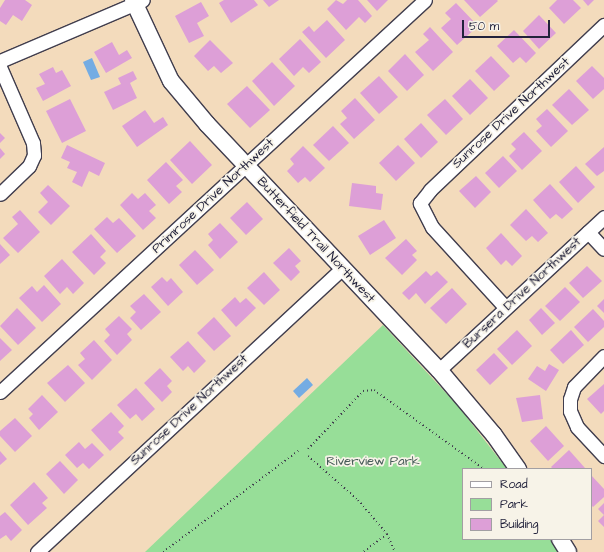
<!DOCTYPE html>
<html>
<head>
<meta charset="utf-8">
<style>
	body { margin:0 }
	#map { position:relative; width:604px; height:552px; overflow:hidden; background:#f3dbbc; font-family:"Architects Daughter",sans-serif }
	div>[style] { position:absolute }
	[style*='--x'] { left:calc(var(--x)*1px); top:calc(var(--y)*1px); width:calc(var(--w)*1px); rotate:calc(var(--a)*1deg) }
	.green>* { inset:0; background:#97de98 }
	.water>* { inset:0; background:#74ace3 }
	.building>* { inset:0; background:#dd9fd7 }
	.path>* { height:2px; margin-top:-1px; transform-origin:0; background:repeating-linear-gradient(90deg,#413e4e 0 1px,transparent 0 4px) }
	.roads { filter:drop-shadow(1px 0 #413e4e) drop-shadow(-1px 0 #413e4e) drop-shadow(0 1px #413e4e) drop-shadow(0 -1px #413e4e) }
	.minor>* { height:13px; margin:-6.5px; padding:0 6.5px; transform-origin:6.5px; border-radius:6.5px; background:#fff }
	.tertiary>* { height:16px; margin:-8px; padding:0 8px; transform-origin:8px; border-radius:8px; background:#fff }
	span { translate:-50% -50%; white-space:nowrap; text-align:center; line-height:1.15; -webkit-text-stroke:3.5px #f7f3e8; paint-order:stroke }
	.street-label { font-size:13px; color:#22223b }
	.park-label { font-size:13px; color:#455a57 }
	.legend { position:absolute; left:462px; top:468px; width:130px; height:72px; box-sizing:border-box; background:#f7f3e8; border:1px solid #a29fa3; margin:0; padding:5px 7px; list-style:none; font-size:12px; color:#22223b }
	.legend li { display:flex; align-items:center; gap:8px; height:20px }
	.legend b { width:20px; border:1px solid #a29fa3 }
	.scale { position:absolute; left:462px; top:20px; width:88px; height:18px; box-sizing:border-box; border:2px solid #22223b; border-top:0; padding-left:5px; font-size:12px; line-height:14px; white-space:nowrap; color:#22223b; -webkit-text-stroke:3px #f7f3e8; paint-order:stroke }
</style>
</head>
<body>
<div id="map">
	<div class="green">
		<i style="clip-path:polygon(383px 325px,458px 406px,507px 469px,463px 469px,463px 539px,550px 539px,558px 552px,145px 552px)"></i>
	</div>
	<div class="water">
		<i style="clip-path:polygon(92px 58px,100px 77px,91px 80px,83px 62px)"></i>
		<i style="clip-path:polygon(307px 378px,313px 385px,299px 398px,293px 391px)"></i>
	</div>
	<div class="building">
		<i style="clip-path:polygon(5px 0,25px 0,32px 5px,22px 21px,13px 15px,6px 25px,0 21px,0 8px)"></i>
		<i style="clip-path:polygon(224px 0,254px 0,258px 5px,231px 23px,219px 3px)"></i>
		<i style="clip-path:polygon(263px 0,279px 0,269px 7px)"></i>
		<i style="clip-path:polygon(336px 0,343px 4px,347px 0,358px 0,372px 16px,365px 23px,359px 17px,346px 30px,327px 9px)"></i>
		<i style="clip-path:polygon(367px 0,388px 0,377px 11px)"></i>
		<i style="clip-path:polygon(464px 0,497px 0,498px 1px,480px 17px)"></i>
		<i style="clip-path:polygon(557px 0,573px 0,581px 8px,564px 24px,549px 8px)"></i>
		<i style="clip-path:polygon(583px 0,594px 0,588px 6px)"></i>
		<i style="clip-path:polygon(201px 2px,209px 16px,197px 23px,204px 36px,189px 43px,175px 16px)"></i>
		<i style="clip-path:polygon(456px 3px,478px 26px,457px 45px,441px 28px,451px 19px,445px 13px)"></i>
		<i style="clip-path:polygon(539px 15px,556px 33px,539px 49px,523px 31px)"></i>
		<i style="clip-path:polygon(327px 20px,345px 40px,326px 58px,302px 32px,309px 26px,314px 32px)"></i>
		<i style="clip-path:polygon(430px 27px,453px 52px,433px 71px,415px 52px,429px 40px,423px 34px)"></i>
		<i style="clip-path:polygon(514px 30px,536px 53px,526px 63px,520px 57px,513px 63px,497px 46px)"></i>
		<i style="clip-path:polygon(300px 39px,321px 62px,309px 73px,303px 67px,294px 76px,279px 59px)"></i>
		<i style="clip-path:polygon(210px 40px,233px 63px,221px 73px,214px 66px,208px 71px,194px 56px)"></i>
		<i style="clip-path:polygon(112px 42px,119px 55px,127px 50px,132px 58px,106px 73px,94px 52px)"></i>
		<i style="clip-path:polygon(405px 54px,424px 75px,407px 91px,388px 71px)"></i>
		<i style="clip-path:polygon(491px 56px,510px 76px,494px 91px,475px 71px)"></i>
		<i style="clip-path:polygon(272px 62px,295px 86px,274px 106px,252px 81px)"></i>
		<i style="clip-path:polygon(592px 66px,604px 78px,604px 89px,593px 99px,576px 81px)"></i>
		<i style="clip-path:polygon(53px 67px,56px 73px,62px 70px,71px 86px,43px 101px,36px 88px,45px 84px,39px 74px)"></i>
		<i style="clip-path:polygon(133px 71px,137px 79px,130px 83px,137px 98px,113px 110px,104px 92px,121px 84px,118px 78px)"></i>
		<i style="clip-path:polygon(379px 76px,398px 97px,379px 114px,360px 93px)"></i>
		<i style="clip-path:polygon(470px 79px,488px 98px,470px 115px,452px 96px)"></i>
		<i style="clip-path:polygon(247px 86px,270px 110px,250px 128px,227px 104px)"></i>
		<i style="clip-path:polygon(569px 89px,589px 110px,572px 125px,552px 105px)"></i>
		<i style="clip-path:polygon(355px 98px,375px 120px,354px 139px,340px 124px,347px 118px,341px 111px)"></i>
		<i style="clip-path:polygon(70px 99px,86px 131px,62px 143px,46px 111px)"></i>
		<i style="clip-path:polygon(445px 99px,463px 119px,446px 135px,427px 115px)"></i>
		<i style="clip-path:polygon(547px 109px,568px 131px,551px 147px,536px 131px,542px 126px,536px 119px)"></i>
		<i style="clip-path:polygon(145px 110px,154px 123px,163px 117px,168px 125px,137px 147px,122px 126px)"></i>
		<i style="clip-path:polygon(421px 123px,438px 142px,421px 158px,404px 139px)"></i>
		<i style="clip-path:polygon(333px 126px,349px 143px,329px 161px,313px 145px)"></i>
		<i style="clip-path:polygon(524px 132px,542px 151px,522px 170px,509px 156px,516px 149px,511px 144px)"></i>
		<i style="clip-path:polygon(0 133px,5px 138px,0 143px)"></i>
		<i style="clip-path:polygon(190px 141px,212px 165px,192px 184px,170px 160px)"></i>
		<i style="clip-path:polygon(67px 145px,105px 163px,99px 176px,89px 171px,82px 187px,72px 182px,77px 172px,67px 168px,70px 162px,61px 158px)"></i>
		<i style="clip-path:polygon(398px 145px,415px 163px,396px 181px,379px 163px)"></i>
		<i style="clip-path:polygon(303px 146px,325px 168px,310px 182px,305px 177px,298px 183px,287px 171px,294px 164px,290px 159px)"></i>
		<i style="clip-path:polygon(604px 147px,604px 171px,597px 176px,585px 164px)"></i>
		<i style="clip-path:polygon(0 148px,5px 154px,0 159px)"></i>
		<i style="clip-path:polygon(503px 156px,517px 171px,499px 188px,485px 173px)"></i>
		<i style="clip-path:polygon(166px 162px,183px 180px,176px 186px,182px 192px,169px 204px,147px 180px)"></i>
		<i style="clip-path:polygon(576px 166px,595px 187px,578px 203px,559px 182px)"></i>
		<i style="clip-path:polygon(476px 176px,491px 192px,475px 208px,459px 191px)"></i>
		<i style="clip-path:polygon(352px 183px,376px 186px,376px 193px,383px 194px,381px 210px,349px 206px)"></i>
		<i style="clip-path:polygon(550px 184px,573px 209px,562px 219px,556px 214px,550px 219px,533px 200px)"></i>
		<i style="clip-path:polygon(48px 185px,70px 206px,51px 225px,38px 212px,48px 202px,40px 193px)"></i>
		<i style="clip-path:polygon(132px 193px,138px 199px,145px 193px,156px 205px,149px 211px,156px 218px,143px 230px,120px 205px)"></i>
		<i style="clip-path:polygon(247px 202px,263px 219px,246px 235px,230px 218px)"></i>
		<i style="clip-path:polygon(526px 209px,548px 233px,538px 242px,532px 236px,526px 241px,510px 225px)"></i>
		<i style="clip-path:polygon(20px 210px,40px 232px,18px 253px,3px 238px,18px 224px,12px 217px)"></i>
		<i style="clip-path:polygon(107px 217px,113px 223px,119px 218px,136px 236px,117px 253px,94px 229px)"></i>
		<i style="clip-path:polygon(384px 220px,396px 238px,370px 255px,358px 236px)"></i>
		<i style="clip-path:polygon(220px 223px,238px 242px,220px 259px,208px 245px,213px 240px,208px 234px)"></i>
		<i style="clip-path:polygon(501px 233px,522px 256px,512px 266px,506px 260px,501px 265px,486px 248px)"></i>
		<i style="clip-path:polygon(91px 234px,106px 251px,100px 257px,106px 263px,94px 275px,72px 252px)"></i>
		<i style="clip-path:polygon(406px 239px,417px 251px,412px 255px,417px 260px,402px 275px,385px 258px)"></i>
		<i style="clip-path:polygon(0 244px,10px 255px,0 264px)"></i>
		<i style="clip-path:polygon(289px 248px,301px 261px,295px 266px,300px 272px,291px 281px,273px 263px)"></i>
		<i style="clip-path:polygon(195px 250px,214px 270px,197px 285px,179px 265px)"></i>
		<i style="clip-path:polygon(62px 259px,84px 283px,73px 294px,67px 287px,60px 294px,44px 276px)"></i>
		<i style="clip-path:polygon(587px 266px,602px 281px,583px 298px,569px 283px)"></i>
		<i style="clip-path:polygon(426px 271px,431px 276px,437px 271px,448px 282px,425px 304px,416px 293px,409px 300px,402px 293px)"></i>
		<i style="clip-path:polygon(264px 272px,280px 290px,264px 305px,247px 288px)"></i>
		<i style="clip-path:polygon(162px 277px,167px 282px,171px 278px,183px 292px,168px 306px,151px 287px)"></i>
		<i style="clip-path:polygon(44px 285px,61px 304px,42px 322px,19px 298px,32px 286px,37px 292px)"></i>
		<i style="clip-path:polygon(565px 287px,580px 302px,560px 321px,545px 306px)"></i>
		<i style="clip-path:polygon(452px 288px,467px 304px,446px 324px,430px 308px)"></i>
		<i style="clip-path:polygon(144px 294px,161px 312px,141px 330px,130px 318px,136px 312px,130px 306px)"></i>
		<i style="clip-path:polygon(235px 297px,240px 303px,246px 298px,256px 308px,236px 327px,221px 310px)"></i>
		<i style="clip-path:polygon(604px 299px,604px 313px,597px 306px)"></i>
		<i style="clip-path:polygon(17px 308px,36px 328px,18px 345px,0 326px)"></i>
		<i style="clip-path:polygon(541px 308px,555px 323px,542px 335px,529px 320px)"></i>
		<i style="clip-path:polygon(593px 309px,604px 321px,604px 327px,588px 342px,574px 327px)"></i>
		<i style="clip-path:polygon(119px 316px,132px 329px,127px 334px,132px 340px,117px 355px,104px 341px,110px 335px,105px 329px)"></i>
		<i style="clip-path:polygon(214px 317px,231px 336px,214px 351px,197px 333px)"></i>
		<i style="clip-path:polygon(517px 330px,532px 346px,512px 365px,497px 349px)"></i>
		<i style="clip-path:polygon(571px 330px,584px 345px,563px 364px,550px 350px)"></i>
		<i style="clip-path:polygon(0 338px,12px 350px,0 361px)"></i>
		<i style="clip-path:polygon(94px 340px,112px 360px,92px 380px,78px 365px,85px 359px,80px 353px)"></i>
		<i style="clip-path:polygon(188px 341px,206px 361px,194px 373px,188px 366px,183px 371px,170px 357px)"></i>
		<i style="clip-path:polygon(494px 353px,508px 368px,490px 385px,476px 370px)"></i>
		<i style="clip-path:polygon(549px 364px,559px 370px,546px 391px,528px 379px,537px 366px,545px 371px)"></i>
		<i style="clip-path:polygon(68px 365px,85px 383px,65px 402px,47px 383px)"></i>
		<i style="clip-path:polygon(160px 368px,172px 381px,167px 386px,172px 392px,162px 402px,144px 383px)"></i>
		<i style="clip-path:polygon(604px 384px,604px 411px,601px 414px,587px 399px)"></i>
		<i style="clip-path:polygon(136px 388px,155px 409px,142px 421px,136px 414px,130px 419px,117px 405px)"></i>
		<i style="clip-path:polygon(42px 395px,58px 412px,39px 430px,29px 418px,33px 414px,28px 409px)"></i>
		<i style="clip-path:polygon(540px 395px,543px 419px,522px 422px,516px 398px)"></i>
		<i style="clip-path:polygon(111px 412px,124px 426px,118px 432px,124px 438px,110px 451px,91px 430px)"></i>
		<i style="clip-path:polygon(15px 418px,32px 436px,15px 452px,0 436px,0 431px)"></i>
		<i style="clip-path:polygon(546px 426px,564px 446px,548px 461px,530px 441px)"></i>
		<i style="clip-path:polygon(79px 442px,85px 449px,92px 443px,104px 455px,89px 469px,83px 463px,77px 468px,65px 455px)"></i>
		<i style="clip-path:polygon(569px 450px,585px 468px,553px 469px,551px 467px)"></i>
		<i style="clip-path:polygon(0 451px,7px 459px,0 465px)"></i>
		<i style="clip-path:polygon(60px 461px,78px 480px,64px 494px,46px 474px)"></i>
		<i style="clip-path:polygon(591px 475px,604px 489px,604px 497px,593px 507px,591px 505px)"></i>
		<i style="clip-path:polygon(34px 482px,48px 498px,42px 503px,47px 508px,28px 525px,10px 505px)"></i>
		<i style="clip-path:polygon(604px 503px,604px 527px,598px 521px,604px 515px,598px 509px)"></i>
		<i style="clip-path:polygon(5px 512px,22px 530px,11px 541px,6px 535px,0 539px,0 516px)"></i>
	</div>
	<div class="path">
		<i style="--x:308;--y:449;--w:80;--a:-46.5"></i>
		<i style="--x:363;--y:391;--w:11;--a:-5"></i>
		<i style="--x:374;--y:390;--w:135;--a:35.7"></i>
		<i style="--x:308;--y:456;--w:67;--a:41.3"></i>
		<i style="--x:358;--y:500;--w:45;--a:49.5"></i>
		<i style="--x:387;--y:534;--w:30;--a:143"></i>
		<i style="--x:387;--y:534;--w:20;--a:66"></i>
		<i style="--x:163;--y:552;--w:169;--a:-36.8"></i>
	</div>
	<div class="roads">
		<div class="minor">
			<i style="--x:0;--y:61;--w:155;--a:-23.1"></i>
			<i style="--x:0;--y:67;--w:83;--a:66.5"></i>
			<i style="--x:33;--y:143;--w:12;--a:85"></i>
			<i style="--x:34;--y:155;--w:12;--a:114"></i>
			<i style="--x:29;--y:166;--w:40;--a:136"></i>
			<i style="--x:588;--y:232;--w:23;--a:47"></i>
			<i style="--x:505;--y:307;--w:108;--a:-132.4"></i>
			<i style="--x:432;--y:227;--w:27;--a:-117"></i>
			<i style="--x:420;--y:203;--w:16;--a:-52"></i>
			<i style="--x:430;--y:190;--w:240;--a:-43.5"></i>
			<i style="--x:604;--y:356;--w:43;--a:134.1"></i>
			<i style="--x:574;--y:387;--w:13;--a:108"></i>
			<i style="--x:570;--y:399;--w:12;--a:90"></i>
			<i style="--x:570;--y:411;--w:17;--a:66"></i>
			<i style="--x:577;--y:427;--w:40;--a:47"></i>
			<i style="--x:439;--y:370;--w:225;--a:-42.8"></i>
			<i style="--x:0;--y:392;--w:578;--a:-42.69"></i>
			<i style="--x:37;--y:552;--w:416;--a:-42.9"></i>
		</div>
		<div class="tertiary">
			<i style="--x:133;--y:0;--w:89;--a:64.9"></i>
			<i style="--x:171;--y:81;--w:56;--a:50.1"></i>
			<i style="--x:207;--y:124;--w:338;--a:46.7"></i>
			<i style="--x:439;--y:370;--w:85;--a:49.8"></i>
			<i style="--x:494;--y:435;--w:42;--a:54.8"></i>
			<i style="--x:560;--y:539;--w:15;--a:58"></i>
		</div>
	</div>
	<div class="street-label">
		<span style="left:511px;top:113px;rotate:-43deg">Sunrose Drive Northwest</span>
		<span style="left:213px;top:196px;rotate:-43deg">Primrose Drive Northwest</span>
		<span style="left:316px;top:240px;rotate:47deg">Butterfield Trail Northwest</span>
		<span style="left:522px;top:293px;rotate:-43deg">Bursera Drive Northwest</span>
		<span style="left:189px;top:410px;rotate:-43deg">Sunrose Drive Northwest</span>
	</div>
	<div class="park-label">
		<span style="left:373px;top:461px">Riverview Park</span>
	</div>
	<ul class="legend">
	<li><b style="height:5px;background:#fff"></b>Road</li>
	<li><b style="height:11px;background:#97de98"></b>Park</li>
	<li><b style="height:11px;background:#dd9fd7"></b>Building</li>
	</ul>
	<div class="scale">50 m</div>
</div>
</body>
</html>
